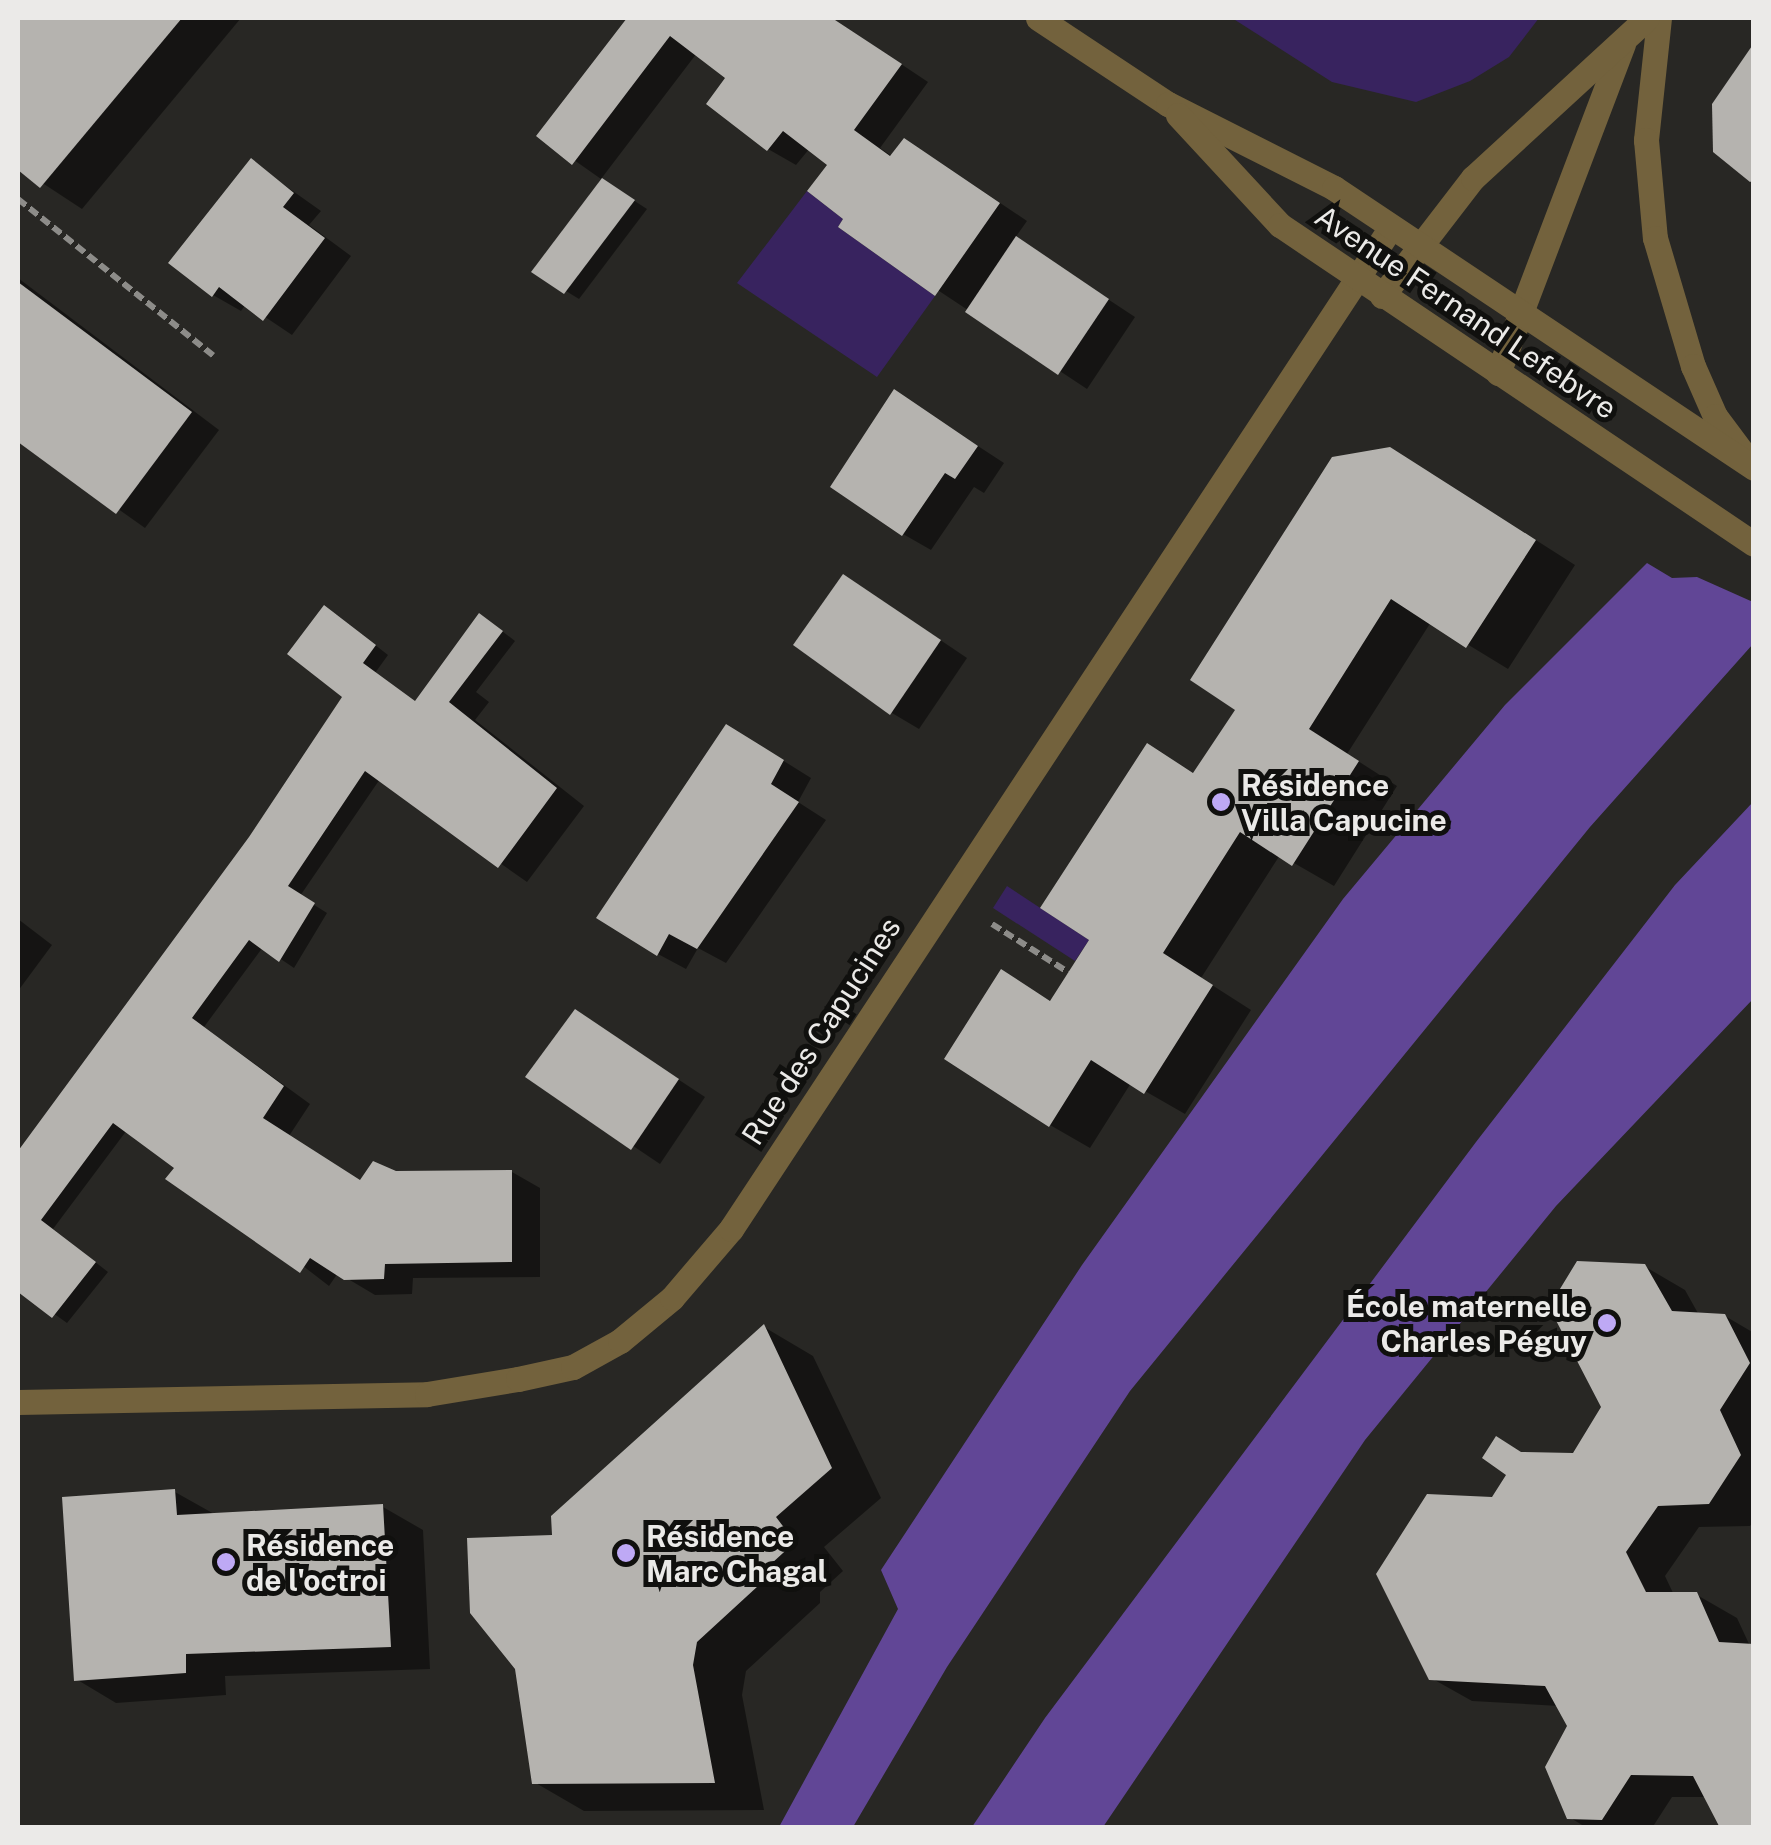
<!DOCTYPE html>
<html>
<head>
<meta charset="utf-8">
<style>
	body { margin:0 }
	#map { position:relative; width:1771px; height:1845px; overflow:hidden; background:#282724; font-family:"Public Sans",sans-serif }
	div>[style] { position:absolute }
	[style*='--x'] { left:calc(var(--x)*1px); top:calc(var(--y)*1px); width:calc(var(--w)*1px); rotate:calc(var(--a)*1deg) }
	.green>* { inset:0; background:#38235f }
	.forest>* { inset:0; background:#614696 }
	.shadow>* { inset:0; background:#0007 }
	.building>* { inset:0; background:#b5b3af }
	.path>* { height:6px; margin-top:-3px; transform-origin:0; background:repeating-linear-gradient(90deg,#8d8c89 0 10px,transparent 0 15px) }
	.service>* { height:25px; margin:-12.5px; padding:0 12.5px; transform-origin:12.5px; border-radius:12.5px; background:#73623d }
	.minor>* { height:25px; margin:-12.5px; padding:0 12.5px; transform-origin:12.5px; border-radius:12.5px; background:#73623d }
	.tertiary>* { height:25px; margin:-12.5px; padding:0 12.5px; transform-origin:12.5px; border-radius:12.5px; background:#73623d }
	.dots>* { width:28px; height:28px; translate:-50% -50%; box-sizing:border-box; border:5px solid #10100e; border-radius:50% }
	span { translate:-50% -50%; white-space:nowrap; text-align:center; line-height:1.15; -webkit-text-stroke:10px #10100e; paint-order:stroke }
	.street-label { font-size:30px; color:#ebeae8 }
	.poi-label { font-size:30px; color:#ebeae8; font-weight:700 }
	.left { translate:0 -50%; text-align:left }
	.right { translate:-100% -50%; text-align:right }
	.frame { position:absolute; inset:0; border:20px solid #ebeae8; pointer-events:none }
</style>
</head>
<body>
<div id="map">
	<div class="green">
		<i style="clip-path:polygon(1232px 18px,1539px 18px,1509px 57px,1470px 81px,1416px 102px,1332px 82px)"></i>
		<i style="clip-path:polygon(807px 191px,843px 219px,838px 227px,935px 296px,877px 377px,737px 283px)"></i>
		<i style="clip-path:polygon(1007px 886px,1089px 940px,1075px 961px,993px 908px)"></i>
	</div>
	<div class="forest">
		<i style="clip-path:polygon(1647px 563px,1672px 578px,1697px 577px,1753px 602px,1753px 644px,1590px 827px,1130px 1391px,947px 1667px,853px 1827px,779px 1827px,898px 1609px,881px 1570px,1082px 1265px,1343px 899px,1505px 705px)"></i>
		<i style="clip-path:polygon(1753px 802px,1753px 999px,1556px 1206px,1365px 1440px,1103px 1827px,972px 1827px,1045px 1718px,1476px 1142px,1675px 885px)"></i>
	</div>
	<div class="shadow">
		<i style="clip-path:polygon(18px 18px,241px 18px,82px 209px,18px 167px)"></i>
		<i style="clip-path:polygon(631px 18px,832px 18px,928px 82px,880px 148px,893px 157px,904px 141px,932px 157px,1027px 221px,1015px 238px,1135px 317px,1087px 389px,841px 226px,846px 218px,831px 164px,810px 148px,796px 165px,768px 149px,729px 78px,697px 53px,601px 179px,540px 136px)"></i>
		<i style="clip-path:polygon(252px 162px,321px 211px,309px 225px,351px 256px,292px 335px,246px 304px,241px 311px,213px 295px,171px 262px)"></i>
		<i style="clip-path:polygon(616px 189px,647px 209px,579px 299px,566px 291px)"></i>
		<i style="clip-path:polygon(18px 278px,219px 430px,145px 528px,18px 438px)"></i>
		<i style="clip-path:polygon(895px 392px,1004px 463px,984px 493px,974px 487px,931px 550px,903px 534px)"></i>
		<i style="clip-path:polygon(1431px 473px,1575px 565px,1508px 669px,1431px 622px,1347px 754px,1397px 786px,1334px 886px,1280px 855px,1201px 978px,1251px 1010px,1185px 1114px,1131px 1083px,1090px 1148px,1050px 1125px,1002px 972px,1052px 1002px,1092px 940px,1148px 746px,1195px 774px)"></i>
		<i style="clip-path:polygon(872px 594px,967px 658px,919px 729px,892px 713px)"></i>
		<i style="clip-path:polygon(338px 616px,388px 655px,375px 673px,418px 704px,493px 624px,515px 641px,476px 692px,489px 702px,475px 720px,584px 806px,527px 882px,380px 779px,300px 896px,327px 913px,294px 968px,263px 947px,204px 1027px,310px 1104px,289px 1136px,362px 1182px,396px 1173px,512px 1172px,540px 1188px,540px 1277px,413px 1278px,412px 1294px,375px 1295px,338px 1273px,329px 1286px,127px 1130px,53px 1229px,108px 1272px,67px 1323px,18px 1288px,18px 1155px,251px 839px,345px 696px)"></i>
		<i style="clip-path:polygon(755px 743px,811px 778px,798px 802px,826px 820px,726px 963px,698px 948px,686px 969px,658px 954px)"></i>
		<i style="clip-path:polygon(18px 919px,52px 945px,18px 991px)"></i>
		<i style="clip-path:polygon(576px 1012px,705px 1097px,660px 1164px,529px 1076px)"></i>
		<i style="clip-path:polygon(1644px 1266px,1685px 1290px,1699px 1315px,1725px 1316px,1754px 1333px,1754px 1521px,1750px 1526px,1699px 1527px,1665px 1576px,1674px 1595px,1697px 1595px,1737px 1618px,1750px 1646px,1754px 1828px,1721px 1825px,1707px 1797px,1672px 1797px,1652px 1828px,1587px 1828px,1569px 1817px,1570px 1726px,1559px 1706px,1472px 1701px,1431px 1678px,1493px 1499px,1522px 1454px,1575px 1455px,1604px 1407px)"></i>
		<i style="clip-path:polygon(764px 1327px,813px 1356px,881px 1498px,824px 1547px,843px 1571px,820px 1592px,820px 1603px,746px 1671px,742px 1695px,764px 1810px,584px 1811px,534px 1782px,555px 1538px)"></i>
		<i style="clip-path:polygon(175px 1492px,216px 1515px,383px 1507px,423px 1530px,430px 1669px,225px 1676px,226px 1695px,116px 1703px,76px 1679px)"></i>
	</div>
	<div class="building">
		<i style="clip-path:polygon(18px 18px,182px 18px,40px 188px,18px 170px)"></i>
		<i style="clip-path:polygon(627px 18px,832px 18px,902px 64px,854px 130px,890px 156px,904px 138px,1000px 203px,935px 296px,838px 227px,843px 219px,807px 191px,827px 165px,783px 131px,767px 151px,706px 104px,725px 78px,670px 36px,572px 165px,536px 136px)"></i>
		<i style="clip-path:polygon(1754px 43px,1754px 180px,1750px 182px,1713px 152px,1712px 104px)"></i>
		<i style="clip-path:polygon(251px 158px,294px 193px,283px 207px,325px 238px,263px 321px,219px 287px,212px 297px,168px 263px)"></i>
		<i style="clip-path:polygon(602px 178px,635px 200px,564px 294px,531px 272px)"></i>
		<i style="clip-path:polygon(1016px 236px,1109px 299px,1058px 375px,965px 312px)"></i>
		<i style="clip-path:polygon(18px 282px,192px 412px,116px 514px,18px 442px)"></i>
		<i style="clip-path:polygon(894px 389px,978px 446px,955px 479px,945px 473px,902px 536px,830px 487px)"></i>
		<i style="clip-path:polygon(1390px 447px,1536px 540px,1466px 648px,1391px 599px,1309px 729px,1359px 761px,1292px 866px,1240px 832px,1163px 953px,1213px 985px,1144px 1094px,1091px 1060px,1049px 1127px,944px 1059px,1001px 969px,1050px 1001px,1089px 940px,1040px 908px,1147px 743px,1193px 773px,1235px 710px,1190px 680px,1332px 457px)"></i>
		<i style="clip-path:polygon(843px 574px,941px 640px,890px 715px,793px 645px)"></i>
		<i style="clip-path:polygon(324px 605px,376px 645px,363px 663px,415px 701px,479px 613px,503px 631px,449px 702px,557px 788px,498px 868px,365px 771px,288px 886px,315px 903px,279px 962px,249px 940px,192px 1018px,284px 1086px,263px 1118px,360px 1180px,373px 1161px,396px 1171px,512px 1170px,512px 1262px,385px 1264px,384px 1279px,344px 1280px,310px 1258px,300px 1273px,165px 1179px,174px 1168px,113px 1123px,41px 1220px,96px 1262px,52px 1318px,18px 1292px,18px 1151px,249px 837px,342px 697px,287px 654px)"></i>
		<i style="clip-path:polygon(726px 724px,784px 760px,771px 784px,799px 802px,697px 949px,669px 934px,657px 956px,596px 918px)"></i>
		<i style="clip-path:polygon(575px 1009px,679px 1079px,631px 1150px,525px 1077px)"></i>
		<i style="clip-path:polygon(1577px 1261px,1645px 1264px,1672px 1311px,1725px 1314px,1750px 1363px,1720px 1410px,1741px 1455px,1709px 1504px,1658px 1506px,1626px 1552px,1646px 1592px,1697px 1592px,1719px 1642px,1754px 1644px,1754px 1828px,1719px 1826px,1693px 1776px,1631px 1775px,1602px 1820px,1567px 1819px,1545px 1767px,1567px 1726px,1545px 1686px,1429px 1680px,1376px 1574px,1427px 1494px,1492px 1497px,1506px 1475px,1482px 1458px,1496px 1436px,1521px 1452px,1573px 1453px,1601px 1407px,1549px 1307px)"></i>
		<i style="clip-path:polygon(764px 1324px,832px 1468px,776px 1517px,795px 1542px,771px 1564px,771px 1574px,697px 1642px,693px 1665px,715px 1783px,532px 1784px,515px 1669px,470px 1613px,467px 1538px,552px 1535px,551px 1516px)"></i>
		<i style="clip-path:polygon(175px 1489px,177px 1515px,383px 1504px,391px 1647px,186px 1654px,186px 1673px,74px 1681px,62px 1497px)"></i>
	</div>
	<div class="path">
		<i style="--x:18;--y:199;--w:250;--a:38.7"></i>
		<i style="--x:992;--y:924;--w:90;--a:32.3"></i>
	</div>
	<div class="service">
		<i style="--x:1498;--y:373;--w:352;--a:-69.2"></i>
	</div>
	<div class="minor">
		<i style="--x:1659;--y:18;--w:123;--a:96.1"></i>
		<i style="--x:1646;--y:140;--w:98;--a:84.8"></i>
		<i style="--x:1655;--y:238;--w:134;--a:73.5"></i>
		<i style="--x:1693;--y:366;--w:55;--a:66.3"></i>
		<i style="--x:1715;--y:416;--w:59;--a:53.3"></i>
		<i style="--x:1382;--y:296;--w:149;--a:-52.4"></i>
		<i style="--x:1473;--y:178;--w:236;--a:-42.6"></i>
		<i style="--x:18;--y:1402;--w:409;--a:-1.1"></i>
		<i style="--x:427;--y:1394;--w:92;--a:-9.4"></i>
		<i style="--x:518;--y:1379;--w:56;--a:-12.3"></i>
		<i style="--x:573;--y:1367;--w:54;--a:-29"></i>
		<i style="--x:620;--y:1341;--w:67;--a:-39.6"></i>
		<i style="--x:672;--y:1298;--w:91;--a:-49.5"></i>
		<i style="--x:731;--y:1229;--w:1200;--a:-56.63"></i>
	</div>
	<div class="tertiary">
		<i style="--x:1038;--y:18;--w:156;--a:33.5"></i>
		<i style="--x:1168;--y:104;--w:186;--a:26.8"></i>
		<i style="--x:1334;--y:188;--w:505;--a:33.69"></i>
		<i style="--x:1178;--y:115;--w:150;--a:47.2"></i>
		<i style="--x:1280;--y:225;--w:571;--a:33.94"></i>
	</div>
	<div class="dots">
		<i style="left:1221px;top:802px;background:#bea9f5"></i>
		<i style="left:1607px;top:1323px;background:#bea9f5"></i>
		<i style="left:626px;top:1553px;background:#bea9f5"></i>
		<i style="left:226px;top:1562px;background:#bea9f5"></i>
	</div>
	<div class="street-label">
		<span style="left:1466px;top:312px;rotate:34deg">Avenue Fernand Lefebvre</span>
		<span style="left:821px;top:1031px;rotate:-57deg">Rue des Capucines</span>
	</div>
	<div class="poi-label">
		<span class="left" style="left:1241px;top:802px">Résidence<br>Villa Capucine</span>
		<span class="right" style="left:1587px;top:1323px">École maternelle<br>Charles Péguy</span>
		<span class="left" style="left:646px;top:1553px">Résidence<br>Marc Chagal</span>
		<span class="left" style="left:246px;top:1562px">Résidence<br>de l'octroi</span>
	</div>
	<div class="frame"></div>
</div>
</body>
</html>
